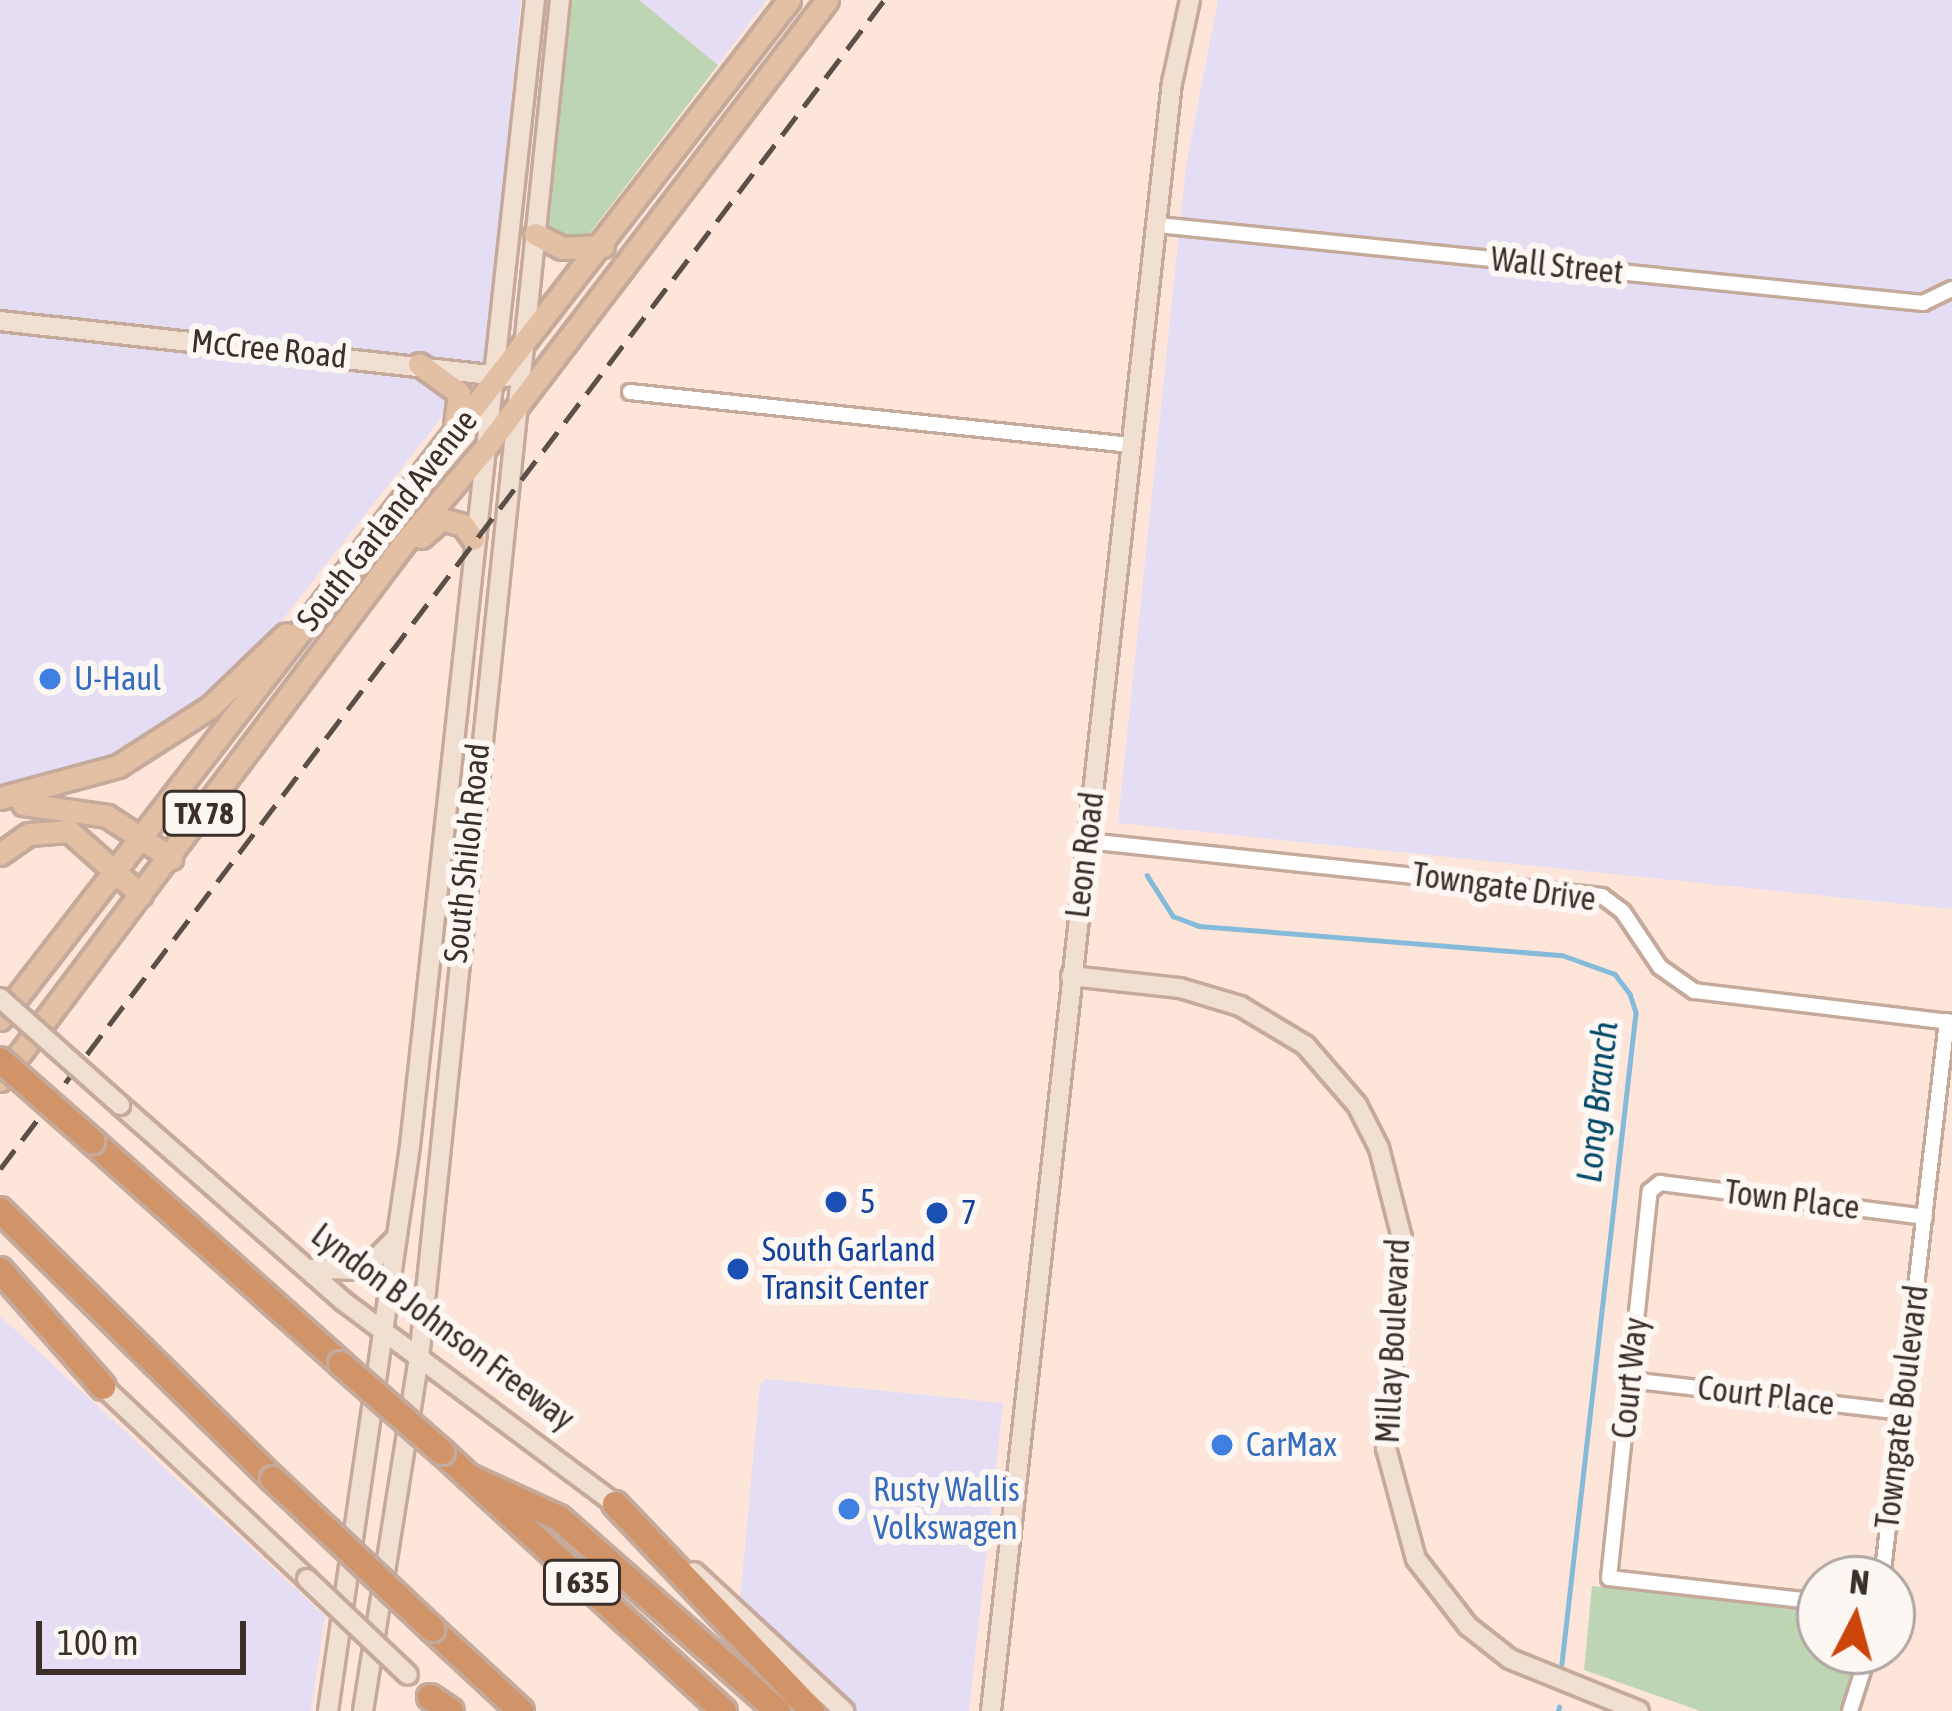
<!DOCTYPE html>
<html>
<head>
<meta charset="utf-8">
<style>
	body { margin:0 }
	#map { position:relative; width:1952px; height:1711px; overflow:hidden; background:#fde6d9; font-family:"Asap Condensed",sans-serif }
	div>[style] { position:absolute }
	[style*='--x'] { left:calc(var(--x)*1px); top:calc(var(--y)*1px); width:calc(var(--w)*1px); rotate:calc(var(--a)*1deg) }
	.commercial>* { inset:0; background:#e4ddf3 }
	.green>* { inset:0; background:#bdd5b3 }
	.stream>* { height:4.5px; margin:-2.25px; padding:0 2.25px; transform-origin:2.25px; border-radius:2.25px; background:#85bada }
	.roads { filter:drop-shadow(3px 0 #c5aa9b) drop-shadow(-3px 0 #c5aa9b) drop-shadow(0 3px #c5aa9b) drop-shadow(0 -3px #c5aa9b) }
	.street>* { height:14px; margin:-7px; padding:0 7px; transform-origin:7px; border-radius:7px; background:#fff }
	.secondary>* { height:18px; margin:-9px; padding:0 9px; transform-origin:9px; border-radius:9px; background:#f1dfd2 }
	.primary>* { height:21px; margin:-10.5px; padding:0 10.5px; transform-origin:10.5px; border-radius:10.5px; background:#e3bfa4 }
	.highway>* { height:24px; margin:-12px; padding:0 12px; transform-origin:12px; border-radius:12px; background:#d09468 }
	.rail>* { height:4.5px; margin-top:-2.25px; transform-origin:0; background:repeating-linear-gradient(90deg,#5c4f48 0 24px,transparent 0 36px) }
	.bridges { filter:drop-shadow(3px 0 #c5aa9b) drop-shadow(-3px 0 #c5aa9b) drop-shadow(0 3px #c5aa9b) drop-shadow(0 -3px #c5aa9b) }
	.secondary-bridge>* { height:18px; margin:-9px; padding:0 9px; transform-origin:9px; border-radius:9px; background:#f1dfd2 }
	.highway-bridge>* { height:24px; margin:-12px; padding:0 12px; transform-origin:12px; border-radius:12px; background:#d09468 }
	.dots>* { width:33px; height:33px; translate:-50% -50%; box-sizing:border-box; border:6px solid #fdf7f4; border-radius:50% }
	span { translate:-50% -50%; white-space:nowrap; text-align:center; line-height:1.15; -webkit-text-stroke:12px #fdf7f4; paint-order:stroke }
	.shield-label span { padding:3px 9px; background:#fdf7f4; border:3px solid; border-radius:9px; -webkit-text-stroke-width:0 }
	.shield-label { font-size:30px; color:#3a2f29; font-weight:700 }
	.street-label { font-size:33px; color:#3a2f29 }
	.shop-label { font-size:33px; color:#366cbe }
	.left { translate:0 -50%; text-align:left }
	.transit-label { font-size:33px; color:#164399 }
	.water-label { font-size:36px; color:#014a69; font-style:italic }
	.north { position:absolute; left:1796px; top:1555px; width:120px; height:120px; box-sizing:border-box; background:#fdf7f4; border:3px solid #afa7a3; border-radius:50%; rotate:6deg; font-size:33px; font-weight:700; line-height:48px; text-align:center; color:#3a2f29 }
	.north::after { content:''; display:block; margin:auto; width:42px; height:54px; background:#cc460b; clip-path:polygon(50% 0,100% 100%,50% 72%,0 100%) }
	.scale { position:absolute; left:36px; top:1621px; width:210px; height:54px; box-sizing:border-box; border:6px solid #3a2f29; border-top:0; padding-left:15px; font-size:36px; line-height:42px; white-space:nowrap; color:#3a2f29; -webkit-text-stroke:9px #fdf7f4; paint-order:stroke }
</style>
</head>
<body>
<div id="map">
	<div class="commercial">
		<i style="clip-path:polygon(0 0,521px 0,486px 361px,223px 695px,103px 762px,0 787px)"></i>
		<i style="clip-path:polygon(639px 0,767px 0,718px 65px)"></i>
		<i style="clip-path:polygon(1218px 0,1952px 0,1952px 909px,1118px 823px,1186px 166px)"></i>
		<i style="clip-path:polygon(0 1316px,325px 1616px,311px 1711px,0 1711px)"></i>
		<i style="clip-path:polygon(766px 1379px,1003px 1403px,969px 1711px,853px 1711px,740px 1601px,760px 1384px)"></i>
	</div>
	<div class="green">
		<i style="clip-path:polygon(567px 0,639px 0,718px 65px,574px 254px,552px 261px,541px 237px)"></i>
		<i style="clip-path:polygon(1592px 1586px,1820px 1612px,1820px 1651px,1860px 1651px,1844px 1711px,1700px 1711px,1584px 1670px)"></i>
	</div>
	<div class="stream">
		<i style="--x:1147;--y:875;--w:49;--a:57.6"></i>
		<i style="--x:1173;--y:916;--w:28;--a:21"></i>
		<i style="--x:1199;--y:926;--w:364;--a:4.6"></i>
		<i style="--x:1562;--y:955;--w:56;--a:19.7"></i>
		<i style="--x:1615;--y:974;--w:25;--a:53"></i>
		<i style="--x:1630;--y:994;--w:20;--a:72"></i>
		<i style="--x:1636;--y:1013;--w:655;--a:96.49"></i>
		<i style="--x:1558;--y:1711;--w:4;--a:-76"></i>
	</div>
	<div class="roads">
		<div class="street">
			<i style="--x:1158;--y:225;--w:769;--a:5.82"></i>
			<i style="--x:1923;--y:303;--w:32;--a:-26"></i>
			<i style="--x:630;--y:392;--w:504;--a:6.04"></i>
			<i style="--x:1087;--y:841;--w:518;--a:6.1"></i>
			<i style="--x:1602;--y:896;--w:26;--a:37"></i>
			<i style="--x:1623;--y:912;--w:66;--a:56.1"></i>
			<i style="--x:1660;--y:967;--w:42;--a:35.2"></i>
			<i style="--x:1694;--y:991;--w:260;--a:6.9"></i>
			<i style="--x:1630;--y:1380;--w:274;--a:6.7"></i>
			<i style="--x:1882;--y:1579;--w:562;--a:-83.36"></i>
			<i style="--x:1820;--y:1602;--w:212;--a:-173.5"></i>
			<i style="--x:1609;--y:1578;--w:389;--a:-84"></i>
			<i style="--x:1650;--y:1191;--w:13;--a:-39"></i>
			<i style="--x:1660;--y:1183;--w:267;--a:7.3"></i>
			<i style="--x:1850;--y:1711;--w:63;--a:-72.4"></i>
		</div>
		<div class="secondary">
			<i style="--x:0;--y:321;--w:511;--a:6.29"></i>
			<i style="--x:1071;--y:976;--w:110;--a:6.3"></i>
			<i style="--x:1180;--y:988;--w:63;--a:16.7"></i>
			<i style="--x:1240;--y:1006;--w:76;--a:31"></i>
			<i style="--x:1305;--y:1045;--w:79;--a:49.1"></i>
			<i style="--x:1357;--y:1105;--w:48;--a:62.9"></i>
			<i style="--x:1379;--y:1148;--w:93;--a:75.7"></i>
			<i style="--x:1402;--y:1238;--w:211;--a:94.4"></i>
			<i style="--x:1386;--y:1448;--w:115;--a:74.9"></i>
			<i style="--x:1416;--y:1559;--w:85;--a:52.2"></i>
			<i style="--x:1468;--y:1626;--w:53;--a:38.2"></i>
			<i style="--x:1510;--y:1659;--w:139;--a:22"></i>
			<i style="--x:120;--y:1105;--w:297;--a:41.3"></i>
			<i style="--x:343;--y:1301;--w:349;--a:36.7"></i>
			<i style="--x:312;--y:1269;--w:52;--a:1.1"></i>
			<i style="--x:364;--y:1270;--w:44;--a:-45"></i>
			<i style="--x:95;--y:1379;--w:291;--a:43.3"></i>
			<i style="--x:694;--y:1572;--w:205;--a:42.8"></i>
			<i style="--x:328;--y:1711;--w:571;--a:-81.74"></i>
			<i style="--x:410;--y:1146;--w:1153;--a:-83.78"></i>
			<i style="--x:363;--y:1711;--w:356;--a:-81"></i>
			<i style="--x:419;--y:1359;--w:1366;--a:-84.08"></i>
			<i style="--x:991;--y:1711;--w:1638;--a:-83.66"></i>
			<i style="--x:1172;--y:83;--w:85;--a:-77.8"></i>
		</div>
		<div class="primary">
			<i style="--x:535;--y:234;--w:31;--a:27"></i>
			<i style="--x:563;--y:248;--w:40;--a:-2.9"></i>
			<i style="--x:419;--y:364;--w:49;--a:35.9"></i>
			<i style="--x:459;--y:393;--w:32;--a:97"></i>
			<i style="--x:421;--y:537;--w:28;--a:-41"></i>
			<i style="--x:442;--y:519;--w:22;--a:16"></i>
			<i style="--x:463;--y:525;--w:17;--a:54"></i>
			<i style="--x:0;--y:798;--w:122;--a:-15.2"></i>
			<i style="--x:118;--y:766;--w:109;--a:-32.7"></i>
			<i style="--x:210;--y:707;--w:105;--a:-43.8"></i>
			<i style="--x:23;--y:804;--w:85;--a:8.1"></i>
			<i style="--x:107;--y:816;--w:77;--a:33.3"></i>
			<i style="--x:0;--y:854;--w:35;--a:-35"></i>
			<i style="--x:29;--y:834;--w:40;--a:-4.3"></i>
			<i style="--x:69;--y:831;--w:96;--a:41.6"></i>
			<i style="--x:0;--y:1019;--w:1289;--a:-52.25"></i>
			<i style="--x:0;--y:1080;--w:672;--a:-53.04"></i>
			<i style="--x:404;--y:543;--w:126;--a:-49.5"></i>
			<i style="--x:486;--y:447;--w:562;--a:-52.66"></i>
		</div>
		<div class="highway">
			<i style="--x:92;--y:1141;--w:334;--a:41.8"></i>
			<i style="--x:0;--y:1210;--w:383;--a:44.6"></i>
			<i style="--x:0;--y:1270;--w:156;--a:48.6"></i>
			<i style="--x:442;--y:1452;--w:383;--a:42.6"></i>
			<i style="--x:469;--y:1477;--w:99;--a:24.5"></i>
			<i style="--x:559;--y:1518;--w:292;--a:41.4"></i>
			<i style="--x:615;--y:1504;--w:286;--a:46.4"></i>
			<i style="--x:432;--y:1629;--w:121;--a:42.7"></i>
			<i style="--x:430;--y:1697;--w:25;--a:34"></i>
		</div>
	</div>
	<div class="rail">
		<i style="--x:0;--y:1169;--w:1466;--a:-52.9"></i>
	</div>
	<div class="bridges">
		<div class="secondary-bridge">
			<i style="--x:0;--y:998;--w:161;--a:41.7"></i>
			<i style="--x:307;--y:1579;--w:139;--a:43.5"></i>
		</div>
		<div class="highway-bridge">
			<i style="--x:0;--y:1060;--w:123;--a:41.4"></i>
			<i style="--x:341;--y:1364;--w:134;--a:41.1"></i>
			<i style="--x:273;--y:1479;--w:219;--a:43.3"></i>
		</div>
	</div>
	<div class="dots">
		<i style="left:50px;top:679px;background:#3f7fe0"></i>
		<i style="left:836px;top:1202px;background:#1a4fb4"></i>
		<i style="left:937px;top:1213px;background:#1a4fb4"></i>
		<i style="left:738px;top:1269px;background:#1a4fb4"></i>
		<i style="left:1222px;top:1445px;background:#3f7fe0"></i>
		<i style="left:849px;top:1509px;background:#3f7fe0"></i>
	</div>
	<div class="shield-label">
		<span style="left:204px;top:813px">TX 78</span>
		<span style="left:582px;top:1582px">I 635</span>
	</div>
	<div class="street-label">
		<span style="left:1557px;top:266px;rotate:6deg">Wall Street</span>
		<span style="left:269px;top:349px;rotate:6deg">McCree Road</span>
		<span style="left:387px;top:520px;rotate:-52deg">South Garland Avenue</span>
		<span style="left:467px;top:853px;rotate:-84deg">South Shiloh Road</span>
		<span style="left:1085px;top:855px;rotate:-83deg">Leon Road</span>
		<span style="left:1504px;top:887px;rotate:8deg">Towngate Drive</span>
		<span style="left:1792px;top:1200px;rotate:7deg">Town Place</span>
		<span style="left:443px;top:1327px;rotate:37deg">Lyndon B Johnson Freeway</span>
		<span style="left:1393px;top:1341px;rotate:-87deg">Millay Boulevard</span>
		<span style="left:1630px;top:1378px;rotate:-84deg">Court Way</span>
		<span style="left:1766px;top:1396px;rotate:7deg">Court Place</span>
		<span style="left:1902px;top:1407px;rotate:-83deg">Towngate Boulevard</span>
	</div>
	<div class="shop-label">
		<span class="left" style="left:74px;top:679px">U-Haul</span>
		<span class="left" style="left:1246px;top:1445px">CarMax</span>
		<span class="left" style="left:873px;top:1509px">Rusty Wallis<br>Volkswagen</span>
	</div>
	<div class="transit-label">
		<span class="left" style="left:860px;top:1202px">5</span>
		<span class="left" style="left:961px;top:1213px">7</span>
		<span class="left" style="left:762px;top:1269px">South Garland<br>Transit Center</span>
	</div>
	<div class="water-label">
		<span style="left:1597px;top:1102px;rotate:-84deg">Long Branch</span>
	</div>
	<div class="north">N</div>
	<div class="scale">100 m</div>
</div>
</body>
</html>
